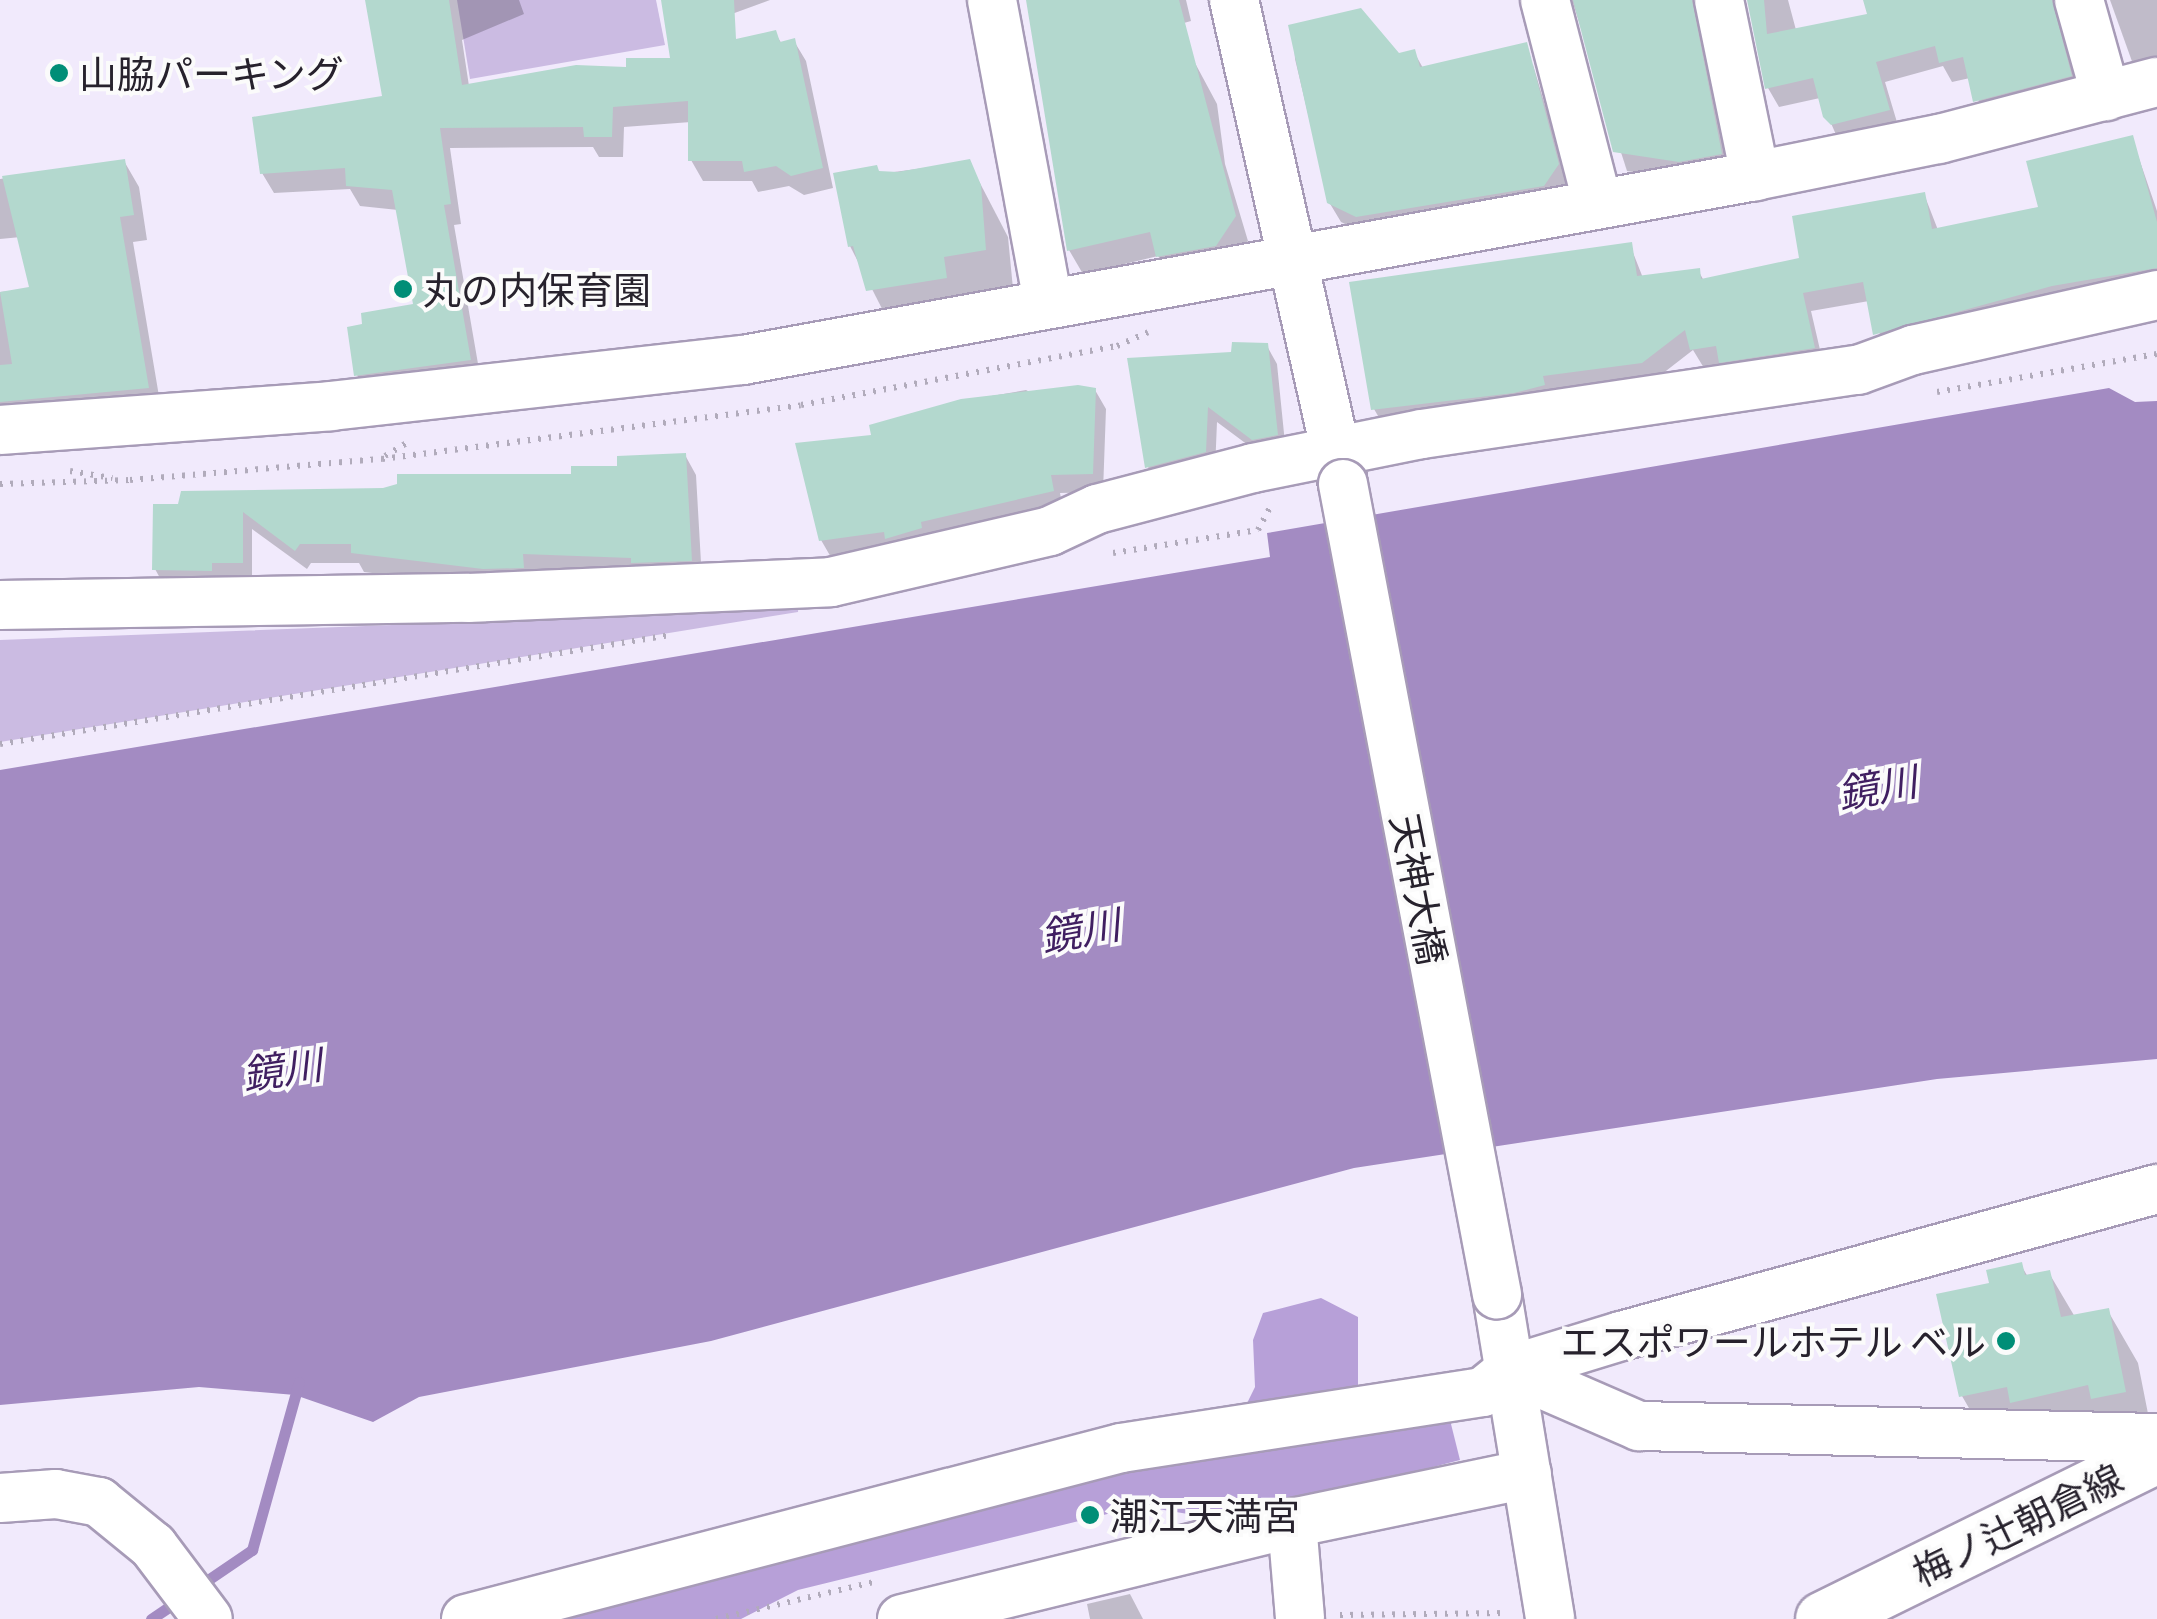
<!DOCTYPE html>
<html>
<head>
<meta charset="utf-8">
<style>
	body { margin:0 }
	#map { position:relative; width:2157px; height:1619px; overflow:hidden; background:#f1eafc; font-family:Commissioner,"Noto Sans JP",sans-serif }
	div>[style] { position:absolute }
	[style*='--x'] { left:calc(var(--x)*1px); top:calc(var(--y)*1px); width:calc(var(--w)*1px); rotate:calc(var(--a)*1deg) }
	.green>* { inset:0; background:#cbbbe2 }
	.forest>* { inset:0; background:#b7a0d8 }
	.water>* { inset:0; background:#a38bc2 }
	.shadow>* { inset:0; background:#0003 }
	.stream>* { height:11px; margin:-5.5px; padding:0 5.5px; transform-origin:5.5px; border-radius:5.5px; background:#a38bc2 }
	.building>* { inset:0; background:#b3d8ce }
	.path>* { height:6px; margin-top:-3px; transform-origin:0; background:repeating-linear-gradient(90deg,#b1abbb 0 2.5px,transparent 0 10.5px) }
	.roads { filter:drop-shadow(2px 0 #a79bb7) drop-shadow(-2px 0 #a79bb7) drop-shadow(0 2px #a79bb7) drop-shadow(0 -2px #a79bb7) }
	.minor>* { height:48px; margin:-24px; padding:0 24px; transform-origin:24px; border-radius:24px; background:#fff }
	.major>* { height:55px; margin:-27.5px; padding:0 27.5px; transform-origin:27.5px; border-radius:27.5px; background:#fff }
	.bridges { filter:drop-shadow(2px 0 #a79bb7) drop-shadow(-2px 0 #a79bb7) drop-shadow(0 2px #a79bb7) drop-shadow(0 -2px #a79bb7) }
	.minor-bridge>* { height:48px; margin:-24px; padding:0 24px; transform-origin:24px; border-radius:24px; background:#fff }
	.dots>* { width:28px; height:28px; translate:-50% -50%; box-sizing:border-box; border:5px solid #fbfbfb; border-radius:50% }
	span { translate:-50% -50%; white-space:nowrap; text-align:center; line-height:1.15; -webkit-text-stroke:8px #fbfbfb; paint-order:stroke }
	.poi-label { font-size:38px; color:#27222d }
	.left { translate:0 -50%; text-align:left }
	.right { translate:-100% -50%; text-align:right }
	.street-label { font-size:38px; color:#27222d }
	.water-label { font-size:40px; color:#401f61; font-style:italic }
</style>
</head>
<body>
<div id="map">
	<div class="green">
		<i style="clip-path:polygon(457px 0,656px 0,665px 45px,470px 79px)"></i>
		<i style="clip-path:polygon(799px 600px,798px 612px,0 742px,0 640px,525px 620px)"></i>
	</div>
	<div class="forest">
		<i style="clip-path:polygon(1321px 1298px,1358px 1317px,1358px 1389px,1450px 1420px,1460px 1460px,1322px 1496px,1200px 1516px,1140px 1506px,798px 1590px,741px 1619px,567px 1619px,996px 1494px,1223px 1452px,1255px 1387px,1253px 1340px,1263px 1313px)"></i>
	</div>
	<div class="water">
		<i style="clip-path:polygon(2109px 388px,2135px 402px,2157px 401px,2157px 1059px,1937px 1079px,1354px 1168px,711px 1341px,419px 1397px,373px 1422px,295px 1395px,199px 1387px,0 1405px,0 770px,1270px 557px,1267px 533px)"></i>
	</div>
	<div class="shadow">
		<i style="clip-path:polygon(371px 0,519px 0,524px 14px,462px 40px,469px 86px,629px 69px,775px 33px,782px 44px,794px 41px,806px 61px,833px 188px,804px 195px,789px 186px,758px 192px,752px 181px,703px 181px,691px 160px,691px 122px,624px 127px,623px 157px,599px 157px,593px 147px,450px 148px,461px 224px,454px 225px,481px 381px,369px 395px,357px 375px,365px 326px,416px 306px,398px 210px,360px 206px,350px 189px,274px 193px,262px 173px,385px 98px)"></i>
		<i style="clip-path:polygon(663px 0,770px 0,677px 34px)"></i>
		<i style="clip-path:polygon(1028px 0,1186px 0,1191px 21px,1120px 41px,1188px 50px,1217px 104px,1225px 164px,1248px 241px,1229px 269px,1172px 280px,1158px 256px,1083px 274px,1069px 250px)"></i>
		<i style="clip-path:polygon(1572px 0,1716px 0,1732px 174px,1692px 181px,1627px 171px)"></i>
		<i style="clip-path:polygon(1748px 0,1788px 0,1796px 30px,1870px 16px,1866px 0,2077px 0,2081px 96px,1986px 120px,1970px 78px,1952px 82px,1943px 66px,1885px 82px,1899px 129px,1837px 137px,1820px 98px,1779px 107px,1768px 88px)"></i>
		<i style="clip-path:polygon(2110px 0,2157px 0,2157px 79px,2139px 81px)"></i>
		<i style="clip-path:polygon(1293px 26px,1398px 56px,1414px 52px,1423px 68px,1533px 65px,1569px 185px,1554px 205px,1368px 235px,1341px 222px,1329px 202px,1295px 59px)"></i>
		<i style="clip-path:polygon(2132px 138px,2157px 211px,2157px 288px,1886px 353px,1869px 301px,1811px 311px,1824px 367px,1732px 380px,1723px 365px,1704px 368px,1693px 350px,1653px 381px,1385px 428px,1374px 409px,1630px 245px,1643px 278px,1698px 270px,1704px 281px,1802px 260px,1924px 194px,1938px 230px,2041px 209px)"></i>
		<i style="clip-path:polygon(124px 161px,139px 187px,147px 240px,133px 242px,162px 414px,0 433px,0 292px,32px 289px,21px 237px,0 239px,0 179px)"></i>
		<i style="clip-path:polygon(969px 162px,1008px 237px,1014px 299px,898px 340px,850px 246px,879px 174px)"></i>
		<i style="clip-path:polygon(1267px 346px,1277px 364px,1286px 453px,1264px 457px,1217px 422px,1215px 470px,1158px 485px,1148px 467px,1233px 354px)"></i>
		<i style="clip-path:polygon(1026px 390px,1035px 395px,1095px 390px,1106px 409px,1103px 492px,1060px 493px,1063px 509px,832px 559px,821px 540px,874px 438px,962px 401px)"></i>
		<i style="clip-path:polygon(685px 455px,696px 475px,702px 580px,496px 588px,364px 572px,359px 563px,311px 563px,307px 569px,252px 529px,252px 582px,166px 589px,155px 569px,155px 506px,573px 476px)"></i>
		<i style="clip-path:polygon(2021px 1265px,2028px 1277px,2049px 1273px,2075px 1317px,2108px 1311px,2138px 1363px,2154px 1444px,1992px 1448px,1962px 1396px,1939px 1296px,1992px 1285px)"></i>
		<i style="clip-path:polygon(1130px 1594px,1143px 1619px,1090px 1619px,1087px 1604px)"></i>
	</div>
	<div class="stream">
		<i style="--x:196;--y:1588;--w:68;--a:-34.2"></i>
		<i style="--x:252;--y:1550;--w:174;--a:-74.4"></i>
		<i style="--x:151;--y:1619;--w:36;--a:-34"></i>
	</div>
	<div class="building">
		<i style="clip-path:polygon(365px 0,449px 0,462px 85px,576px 65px,626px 67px,626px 58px,670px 58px,661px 0,734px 0,736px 39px,776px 30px,780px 42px,795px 38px,823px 168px,791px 176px,776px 166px,744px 172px,742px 161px,688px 161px,688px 101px,613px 107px,612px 137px,584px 137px,583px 127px,440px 128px,451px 204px,444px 205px,471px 360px,354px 376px,347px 327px,362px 324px,361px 313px,413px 304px,392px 190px,346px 186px,345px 168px,260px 174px,252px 117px,382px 96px)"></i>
		<i style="clip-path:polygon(1026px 0,1179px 0,1236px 216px,1216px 246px,1156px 257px,1150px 232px,1067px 251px)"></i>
		<i style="clip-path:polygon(1573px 0,1692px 0,1722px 154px,1679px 162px,1613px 152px)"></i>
		<i style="clip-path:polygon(1747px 0,1764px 0,1767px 34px,1867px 14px,1863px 0,2052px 0,2072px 76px,1973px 102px,1963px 57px,1939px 63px,1935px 46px,1876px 62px,1890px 110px,1831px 125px,1823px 117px,1813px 78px,1765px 89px)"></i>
		<i style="clip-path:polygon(1361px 8px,1399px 53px,1415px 49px,1420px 67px,1527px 42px,1559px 164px,1544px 186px,1356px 217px,1327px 203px,1288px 25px)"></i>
		<i style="clip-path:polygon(2133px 135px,2157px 222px,2157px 268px,2052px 286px,1873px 335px,1863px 282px,1803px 293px,1815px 348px,1719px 363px,1716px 346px,1690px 350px,1685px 330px,1642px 363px,1543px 376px,1545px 385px,1514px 393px,1371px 410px,1349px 282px,1632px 242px,1637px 276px,1700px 268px,1701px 279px,1799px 258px,1792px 216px,1925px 192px,1932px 229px,2038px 207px,2026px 161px)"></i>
		<i style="clip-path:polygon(125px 159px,134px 215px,120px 217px,149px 388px,0 402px,0 365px,12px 364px,0 292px,29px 287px,2px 176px)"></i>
		<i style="clip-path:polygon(970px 159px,981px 185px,986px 250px,944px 257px,947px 278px,866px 291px,853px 246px,848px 247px,833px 173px,877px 165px,879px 171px,898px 172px)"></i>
		<i style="clip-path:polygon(1232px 342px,1268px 343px,1278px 435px,1252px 440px,1208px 407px,1206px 452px,1145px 468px,1127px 358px,1231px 352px)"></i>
		<i style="clip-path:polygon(1078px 385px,1096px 388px,1093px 474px,1051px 475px,1054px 491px,921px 522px,922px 528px,885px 539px,884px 532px,819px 541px,795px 443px,871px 435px,869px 425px,961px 399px)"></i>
		<i style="clip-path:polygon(686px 453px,692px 561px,631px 563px,631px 558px,523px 554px,524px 568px,483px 569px,351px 553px,351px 544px,300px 544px,295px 551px,243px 512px,243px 563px,212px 563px,212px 571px,152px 570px,153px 504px,178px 504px,181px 491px,383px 488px,397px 484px,397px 474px,571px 474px,571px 466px,617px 466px,617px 456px)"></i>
		<i style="clip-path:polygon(2022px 1262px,2025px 1275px,2050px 1270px,2061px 1317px,2109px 1308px,2126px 1392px,2091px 1399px,2088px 1385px,2010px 1403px,2007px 1387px,1959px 1397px,1936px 1294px,1989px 1283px,1986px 1270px)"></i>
	</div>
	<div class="path">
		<i style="--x:1937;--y:392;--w:223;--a:-9.8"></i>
		<i style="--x:385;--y:456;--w:27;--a:-31"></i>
		<i style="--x:70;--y:471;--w:43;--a:9.5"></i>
		<i style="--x:0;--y:484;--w:130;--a:-1.8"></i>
		<i style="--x:130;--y:480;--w:253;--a:-4.8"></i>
		<i style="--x:382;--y:459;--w:422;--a:-7.3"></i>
		<i style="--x:801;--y:405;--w:321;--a:-10.6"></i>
		<i style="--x:1117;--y:346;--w:34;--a:-24"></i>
		<i style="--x:1113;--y:553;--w:147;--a:-9"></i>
		<i style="--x:1258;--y:530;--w:26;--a:-62"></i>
		<i style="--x:0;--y:744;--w:679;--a:-9.24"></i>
		<i style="--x:1340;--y:1615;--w:167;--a:-0.7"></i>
		<i style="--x:716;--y:1619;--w:166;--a:-13.2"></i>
	</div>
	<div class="roads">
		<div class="minor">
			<i style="--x:992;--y:0;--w:306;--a:79.5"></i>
			<i style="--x:1234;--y:0;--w:493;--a:77.3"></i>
			<i style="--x:1545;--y:0;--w:208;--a:75.5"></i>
			<i style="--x:1719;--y:0;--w:180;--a:78.4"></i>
			<i style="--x:2079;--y:0;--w:100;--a:74.3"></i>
			<i style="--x:0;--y:430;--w:332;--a:-4.1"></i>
			<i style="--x:331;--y:406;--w:415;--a:-6.4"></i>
			<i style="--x:743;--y:360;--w:1029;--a:-10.3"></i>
			<i style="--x:1755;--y:176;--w:188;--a:-11.4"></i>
			<i style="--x:1939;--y:139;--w:225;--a:-14.7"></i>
			<i style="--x:0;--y:605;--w:468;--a:-0.9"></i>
			<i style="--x:468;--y:598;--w:363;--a:-2.5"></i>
			<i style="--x:831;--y:582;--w:225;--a:-13.1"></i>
			<i style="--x:1050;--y:531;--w:52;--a:-25.1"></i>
			<i style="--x:1097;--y:509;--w:161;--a:-14.7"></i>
			<i style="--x:1253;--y:468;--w:172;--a:-11.4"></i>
			<i style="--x:1422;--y:434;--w:441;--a:-8.4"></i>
			<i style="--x:1858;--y:370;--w:59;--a:-20"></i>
			<i style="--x:1913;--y:350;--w:250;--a:-12.7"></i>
			<i style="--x:1497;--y:1294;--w:329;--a:80.7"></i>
			<i style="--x:1510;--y:1370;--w:141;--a:23.5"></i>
			<i style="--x:1639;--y:1426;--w:518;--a:1.33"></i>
			<i style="--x:0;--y:1498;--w:56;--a:-4.1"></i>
			<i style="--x:56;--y:1494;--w:44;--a:10.5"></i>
			<i style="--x:99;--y:1502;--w:70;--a:39.2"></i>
			<i style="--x:153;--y:1546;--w:91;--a:53"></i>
			<i style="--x:1292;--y:1523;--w:96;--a:85.2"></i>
			<i style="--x:466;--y:1619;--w:677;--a:-14.63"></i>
			<i style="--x:1121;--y:1448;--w:366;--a:-8.8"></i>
			<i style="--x:1483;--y:1392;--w:35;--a:-39"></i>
			<i style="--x:1510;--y:1370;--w:116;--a:-17"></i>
			<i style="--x:1621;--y:1336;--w:556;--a:-15.34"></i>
			<i style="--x:902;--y:1619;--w:402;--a:-13.8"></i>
			<i style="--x:1292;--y:1523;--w:240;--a:-11.8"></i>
		</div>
		<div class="major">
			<i style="--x:1823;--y:1619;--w:372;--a:-26.2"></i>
		</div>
	</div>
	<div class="bridges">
		<div class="minor-bridge">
			<i style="--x:1343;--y:484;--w:825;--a:79.24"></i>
		</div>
	</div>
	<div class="dots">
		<i style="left:59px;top:73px;background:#008e77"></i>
		<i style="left:403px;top:289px;background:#008e77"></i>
		<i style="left:2006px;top:1341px;background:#008e77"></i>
		<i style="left:1090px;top:1515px;background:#008e77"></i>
	</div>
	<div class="poi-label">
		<span class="left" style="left:79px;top:73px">山脇パーキング</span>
		<span class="left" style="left:423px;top:289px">丸の内保育園</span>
		<span class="right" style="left:1986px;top:1341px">エスポワールホテル ベル</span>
		<span class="left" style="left:1110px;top:1515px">潮江天満宮</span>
	</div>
	<div class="street-label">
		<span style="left:1420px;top:889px;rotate:79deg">天神大橋</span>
		<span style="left:2017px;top:1524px;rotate:-26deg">梅ノ辻朝倉線</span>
	</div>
	<div class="water-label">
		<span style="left:1877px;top:786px;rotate:-10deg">鏡川</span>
		<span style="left:1080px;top:929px;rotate:-10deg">鏡川</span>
		<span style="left:282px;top:1068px;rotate:-8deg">鏡川</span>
	</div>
</div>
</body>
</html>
